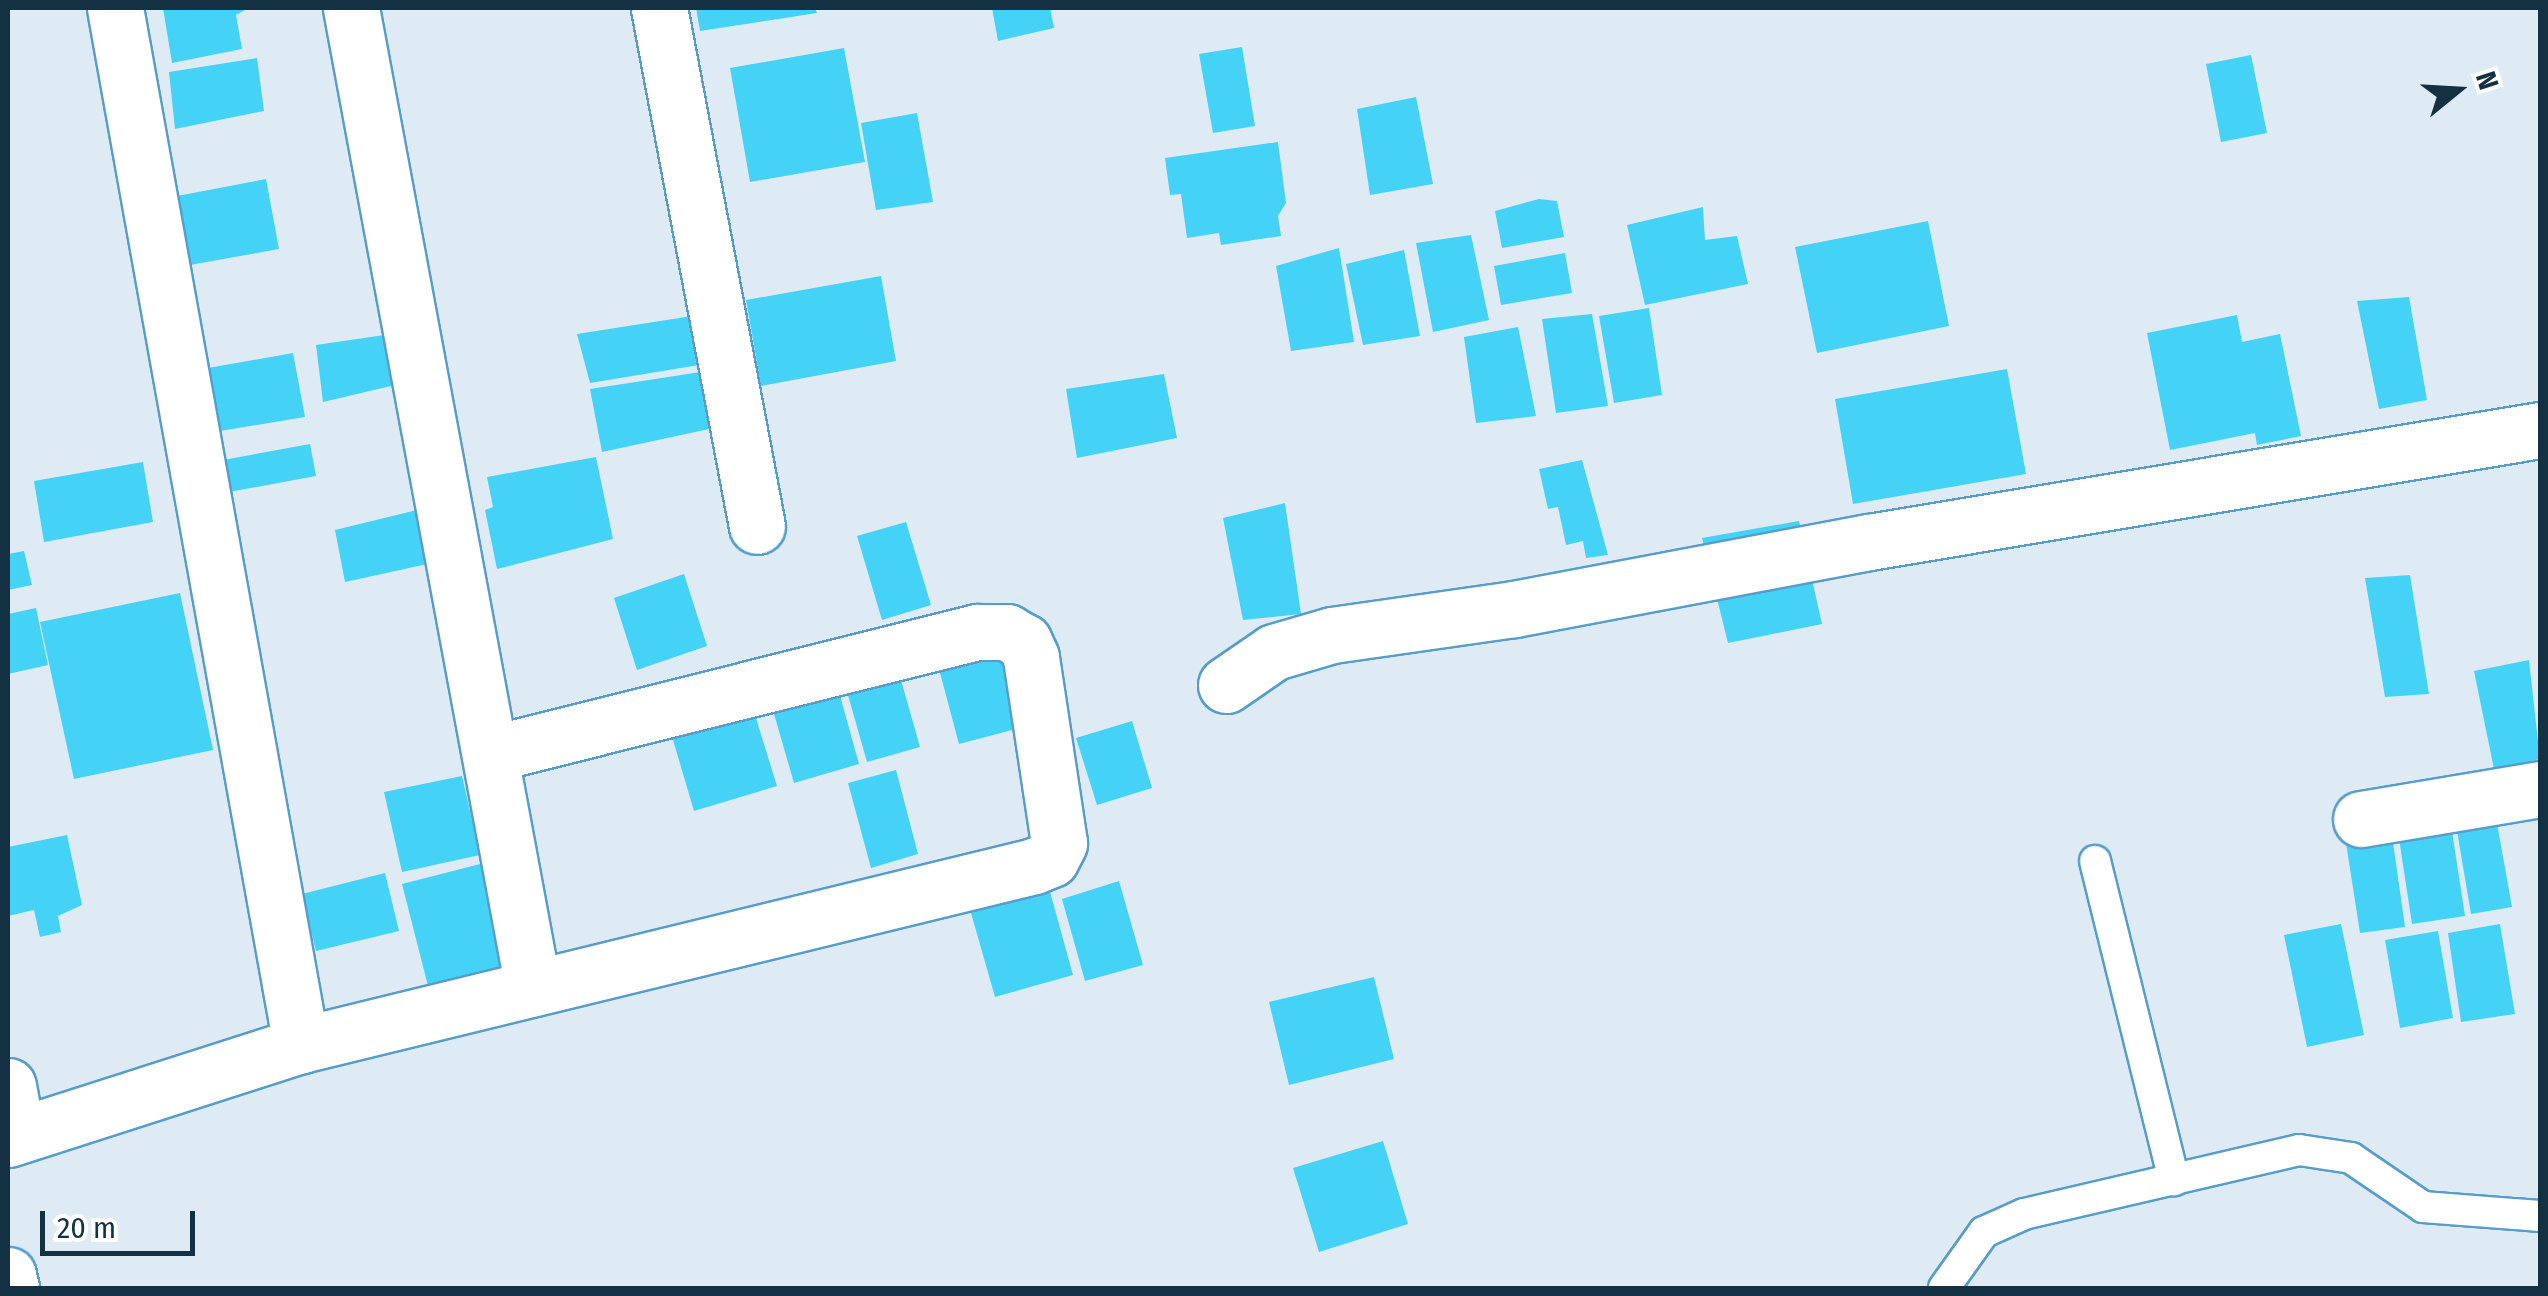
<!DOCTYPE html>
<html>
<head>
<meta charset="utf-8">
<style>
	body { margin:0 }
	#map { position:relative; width:2548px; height:1296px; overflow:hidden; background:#deebf5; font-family:"Fira Sans Condensed",sans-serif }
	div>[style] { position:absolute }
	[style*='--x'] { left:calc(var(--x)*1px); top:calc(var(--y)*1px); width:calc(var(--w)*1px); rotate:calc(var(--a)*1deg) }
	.building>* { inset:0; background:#45d2f7 }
	.roads { filter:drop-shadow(2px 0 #579dcb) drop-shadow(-2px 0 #579dcb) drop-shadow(0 2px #579dcb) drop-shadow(0 -2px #579dcb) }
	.service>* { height:30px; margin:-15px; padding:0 15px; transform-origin:15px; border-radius:15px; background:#fff }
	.minor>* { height:55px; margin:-27.5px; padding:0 27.5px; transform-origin:27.5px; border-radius:27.5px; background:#fff }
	span { translate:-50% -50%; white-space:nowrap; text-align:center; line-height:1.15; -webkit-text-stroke:10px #fff; paint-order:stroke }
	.frame { position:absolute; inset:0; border:10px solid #133143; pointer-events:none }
	.north { position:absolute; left:2408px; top:40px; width:100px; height:100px; -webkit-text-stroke:8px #fff; paint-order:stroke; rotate:72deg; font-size:28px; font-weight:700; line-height:40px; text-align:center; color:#133143 }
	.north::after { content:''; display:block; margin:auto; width:35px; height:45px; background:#133143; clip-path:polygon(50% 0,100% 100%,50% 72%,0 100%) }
	.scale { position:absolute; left:40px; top:1211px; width:155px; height:45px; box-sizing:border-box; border:5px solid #133143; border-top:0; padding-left:12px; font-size:30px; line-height:35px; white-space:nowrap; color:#133143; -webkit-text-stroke:8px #fff; paint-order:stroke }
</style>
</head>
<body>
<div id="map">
	<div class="building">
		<i style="clip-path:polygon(163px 8px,249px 8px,236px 15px,242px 49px,172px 63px)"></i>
		<i style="clip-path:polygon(696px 8px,815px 8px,817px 13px,700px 31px)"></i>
		<i style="clip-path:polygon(992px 8px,1050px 8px,1054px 28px,998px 41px)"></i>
		<i style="clip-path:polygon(1242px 47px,1255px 126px,1213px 133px,1199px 54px)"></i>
		<i style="clip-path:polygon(844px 48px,865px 162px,750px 182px,730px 68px)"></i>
		<i style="clip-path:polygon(2251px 55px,2267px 133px,2221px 142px,2206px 64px)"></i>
		<i style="clip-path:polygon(257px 58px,264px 111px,175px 129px,169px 72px)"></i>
		<i style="clip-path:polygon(1416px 97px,1433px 184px,1370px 195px,1357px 109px)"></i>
		<i style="clip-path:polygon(917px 113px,933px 202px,876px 210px,861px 123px)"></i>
		<i style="clip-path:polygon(1278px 142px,1286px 203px,1278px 216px,1281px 236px,1221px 245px,1219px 233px,1187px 238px,1181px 194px,1170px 195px,1165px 158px)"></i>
		<i style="clip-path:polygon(266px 179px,279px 249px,190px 265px,177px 196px)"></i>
		<i style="clip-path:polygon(1539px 199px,1557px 201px,1564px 237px,1502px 248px,1495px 211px)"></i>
		<i style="clip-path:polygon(1703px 207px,1705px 240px,1737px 236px,1748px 284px,1645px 305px,1627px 225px)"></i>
		<i style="clip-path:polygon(1928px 221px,1949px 326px,1817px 353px,1795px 247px)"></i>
		<i style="clip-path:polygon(1471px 235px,1489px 320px,1433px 332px,1416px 243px)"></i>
		<i style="clip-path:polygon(1339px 248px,1354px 342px,1291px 351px,1276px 266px)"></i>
		<i style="clip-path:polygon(1404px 250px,1420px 336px,1363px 345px,1346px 264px)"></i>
		<i style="clip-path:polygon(1565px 253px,1572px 293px,1501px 305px,1494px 266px)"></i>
		<i style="clip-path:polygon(881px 276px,896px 361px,761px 386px,746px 300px)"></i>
		<i style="clip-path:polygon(2409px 297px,2427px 400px,2379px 409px,2357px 301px)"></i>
		<i style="clip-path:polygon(1649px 308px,1662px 395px,1614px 403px,1599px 316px)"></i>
		<i style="clip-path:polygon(1592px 314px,1608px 406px,1556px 413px,1542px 319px)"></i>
		<i style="clip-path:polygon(2237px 315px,2242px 342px,2280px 334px,2301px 436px,2257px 445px,2255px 433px,2170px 450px,2147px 333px)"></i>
		<i style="clip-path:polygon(692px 316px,705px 364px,590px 383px,577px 334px)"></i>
		<i style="clip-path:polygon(1518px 327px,1536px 416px,1476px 423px,1464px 337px)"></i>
		<i style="clip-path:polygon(398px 333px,408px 382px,323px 402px,316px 345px)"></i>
		<i style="clip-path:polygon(293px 353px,305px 417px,220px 431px,208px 368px)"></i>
		<i style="clip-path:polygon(2007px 369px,2026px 474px,1853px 504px,1835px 399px)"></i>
		<i style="clip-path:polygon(707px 371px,714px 428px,602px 452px,590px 389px)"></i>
		<i style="clip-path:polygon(1164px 374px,1177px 438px,1077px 458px,1066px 389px)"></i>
		<i style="clip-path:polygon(310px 444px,316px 476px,229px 492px,223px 460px)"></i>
		<i style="clip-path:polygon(596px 457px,613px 539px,497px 569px,485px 510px,493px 507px,487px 477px)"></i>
		<i style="clip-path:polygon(1582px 460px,1608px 555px,1586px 558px,1583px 541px,1566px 545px,1558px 507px,1548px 509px,1539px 469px)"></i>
		<i style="clip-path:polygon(143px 462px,153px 522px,44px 542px,34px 481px)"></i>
		<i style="clip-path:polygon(1285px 503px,1301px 614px,1243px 620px,1223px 518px)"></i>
		<i style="clip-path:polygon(421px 509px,432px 563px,345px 582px,335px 530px)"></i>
		<i style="clip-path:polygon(1799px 521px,1822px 624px,1728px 643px,1702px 538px)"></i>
		<i style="clip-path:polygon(906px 522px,931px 605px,882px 620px,857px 536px)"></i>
		<i style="clip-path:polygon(24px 551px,32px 585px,8px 590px,8px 554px)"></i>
		<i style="clip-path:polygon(684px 574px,707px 646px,637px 670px,614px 598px)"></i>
		<i style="clip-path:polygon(2410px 575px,2429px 694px,2385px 697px,2365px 578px)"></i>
		<i style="clip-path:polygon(180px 593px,213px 750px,74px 779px,40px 622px)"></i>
		<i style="clip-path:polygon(36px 608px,48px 665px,8px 674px,8px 614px)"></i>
		<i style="clip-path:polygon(1001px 637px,1024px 727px,959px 744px,935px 654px)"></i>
		<i style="clip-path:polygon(895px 659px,920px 747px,867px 762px,842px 674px)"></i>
		<i style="clip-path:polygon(2529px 660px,2540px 759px,2494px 769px,2474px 671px)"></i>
		<i style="clip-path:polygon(834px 674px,859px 764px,794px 783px,768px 693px)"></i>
		<i style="clip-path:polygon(750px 699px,777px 786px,694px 811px,668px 723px)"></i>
		<i style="clip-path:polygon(1132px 721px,1152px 788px,1097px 805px,1076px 738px)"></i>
		<i style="clip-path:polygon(896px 770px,918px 854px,871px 868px,848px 783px)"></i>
		<i style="clip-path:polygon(462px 776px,480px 855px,402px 872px,384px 792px)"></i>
		<i style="clip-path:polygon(2495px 812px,2512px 907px,2471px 914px,2455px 819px)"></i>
		<i style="clip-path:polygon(2451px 825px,2465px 916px,2412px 924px,2398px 832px)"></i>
		<i style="clip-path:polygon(67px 835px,82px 905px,58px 916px,61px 932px,40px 937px,34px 910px,8px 916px,8px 847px)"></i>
		<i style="clip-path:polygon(2392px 835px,2405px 927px,2360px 933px,2346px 843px)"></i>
		<i style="clip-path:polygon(484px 863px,511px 967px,428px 986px,402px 884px)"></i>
		<i style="clip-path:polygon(1044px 870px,1073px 975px,995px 997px,965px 892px)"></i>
		<i style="clip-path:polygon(385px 873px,399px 931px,316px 951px,302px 894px)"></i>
		<i style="clip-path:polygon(1119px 881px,1143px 965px,1085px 981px,1062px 899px)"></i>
		<i style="clip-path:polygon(2341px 924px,2364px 1035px,2307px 1047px,2284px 935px)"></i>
		<i style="clip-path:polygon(2500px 924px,2515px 1014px,2461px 1022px,2448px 933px)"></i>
		<i style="clip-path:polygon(2438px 931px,2453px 1018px,2400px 1028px,2385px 940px)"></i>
		<i style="clip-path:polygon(1374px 977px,1394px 1059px,1289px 1085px,1269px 1002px)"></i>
		<i style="clip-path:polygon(1383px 1141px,1408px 1224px,1319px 1252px,1293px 1168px)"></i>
	</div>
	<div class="roads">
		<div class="service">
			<i style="--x:2095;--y:861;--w:329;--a:76.1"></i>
			<i style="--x:1944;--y:1288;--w:69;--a:-54.5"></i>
			<i style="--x:1984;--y:1232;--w:44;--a:-24.2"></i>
			<i style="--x:2024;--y:1214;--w:282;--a:-13.1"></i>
			<i style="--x:2299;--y:1150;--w:53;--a:8.7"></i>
			<i style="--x:2351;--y:1158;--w:87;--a:34.2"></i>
			<i style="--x:2423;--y:1207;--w:117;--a:4.4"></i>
		</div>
		<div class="minor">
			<i style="--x:115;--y:8;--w:1054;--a:79.83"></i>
			<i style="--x:351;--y:8;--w:997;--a:79.48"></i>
			<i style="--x:659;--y:8;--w:527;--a:79.29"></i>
			<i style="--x:1226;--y:685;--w:58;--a:-34.5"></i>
			<i style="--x:1274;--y:652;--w:60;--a:-16.3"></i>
			<i style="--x:1332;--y:635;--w:184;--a:-8.1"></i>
			<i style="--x:1514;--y:609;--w:361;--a:-10.7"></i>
			<i style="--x:1869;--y:542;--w:680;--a:-9.48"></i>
			<i style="--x:2361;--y:819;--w:181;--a:-9.5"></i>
			<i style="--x:8;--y:1086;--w:50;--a:79.6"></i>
			<i style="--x:8;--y:1139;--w:308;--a:-17.8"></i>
			<i style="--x:301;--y:1045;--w:755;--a:-13.72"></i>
			<i style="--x:1034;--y:866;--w:18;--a:-22"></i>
			<i style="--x:1051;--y:859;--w:18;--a:-63"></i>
			<i style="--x:1059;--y:843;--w:188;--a:-98.6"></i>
			<i style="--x:1031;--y:657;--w:17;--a:-115"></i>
			<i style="--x:1024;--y:642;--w:20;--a:-150"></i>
			<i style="--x:1007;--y:632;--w:30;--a:180"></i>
			<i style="--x:977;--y:632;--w:502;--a:165.94"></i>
			<i style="--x:8;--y:1275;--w:13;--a:77"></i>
		</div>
	</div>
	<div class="frame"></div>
	<div class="north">N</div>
	<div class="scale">20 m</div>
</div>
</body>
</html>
